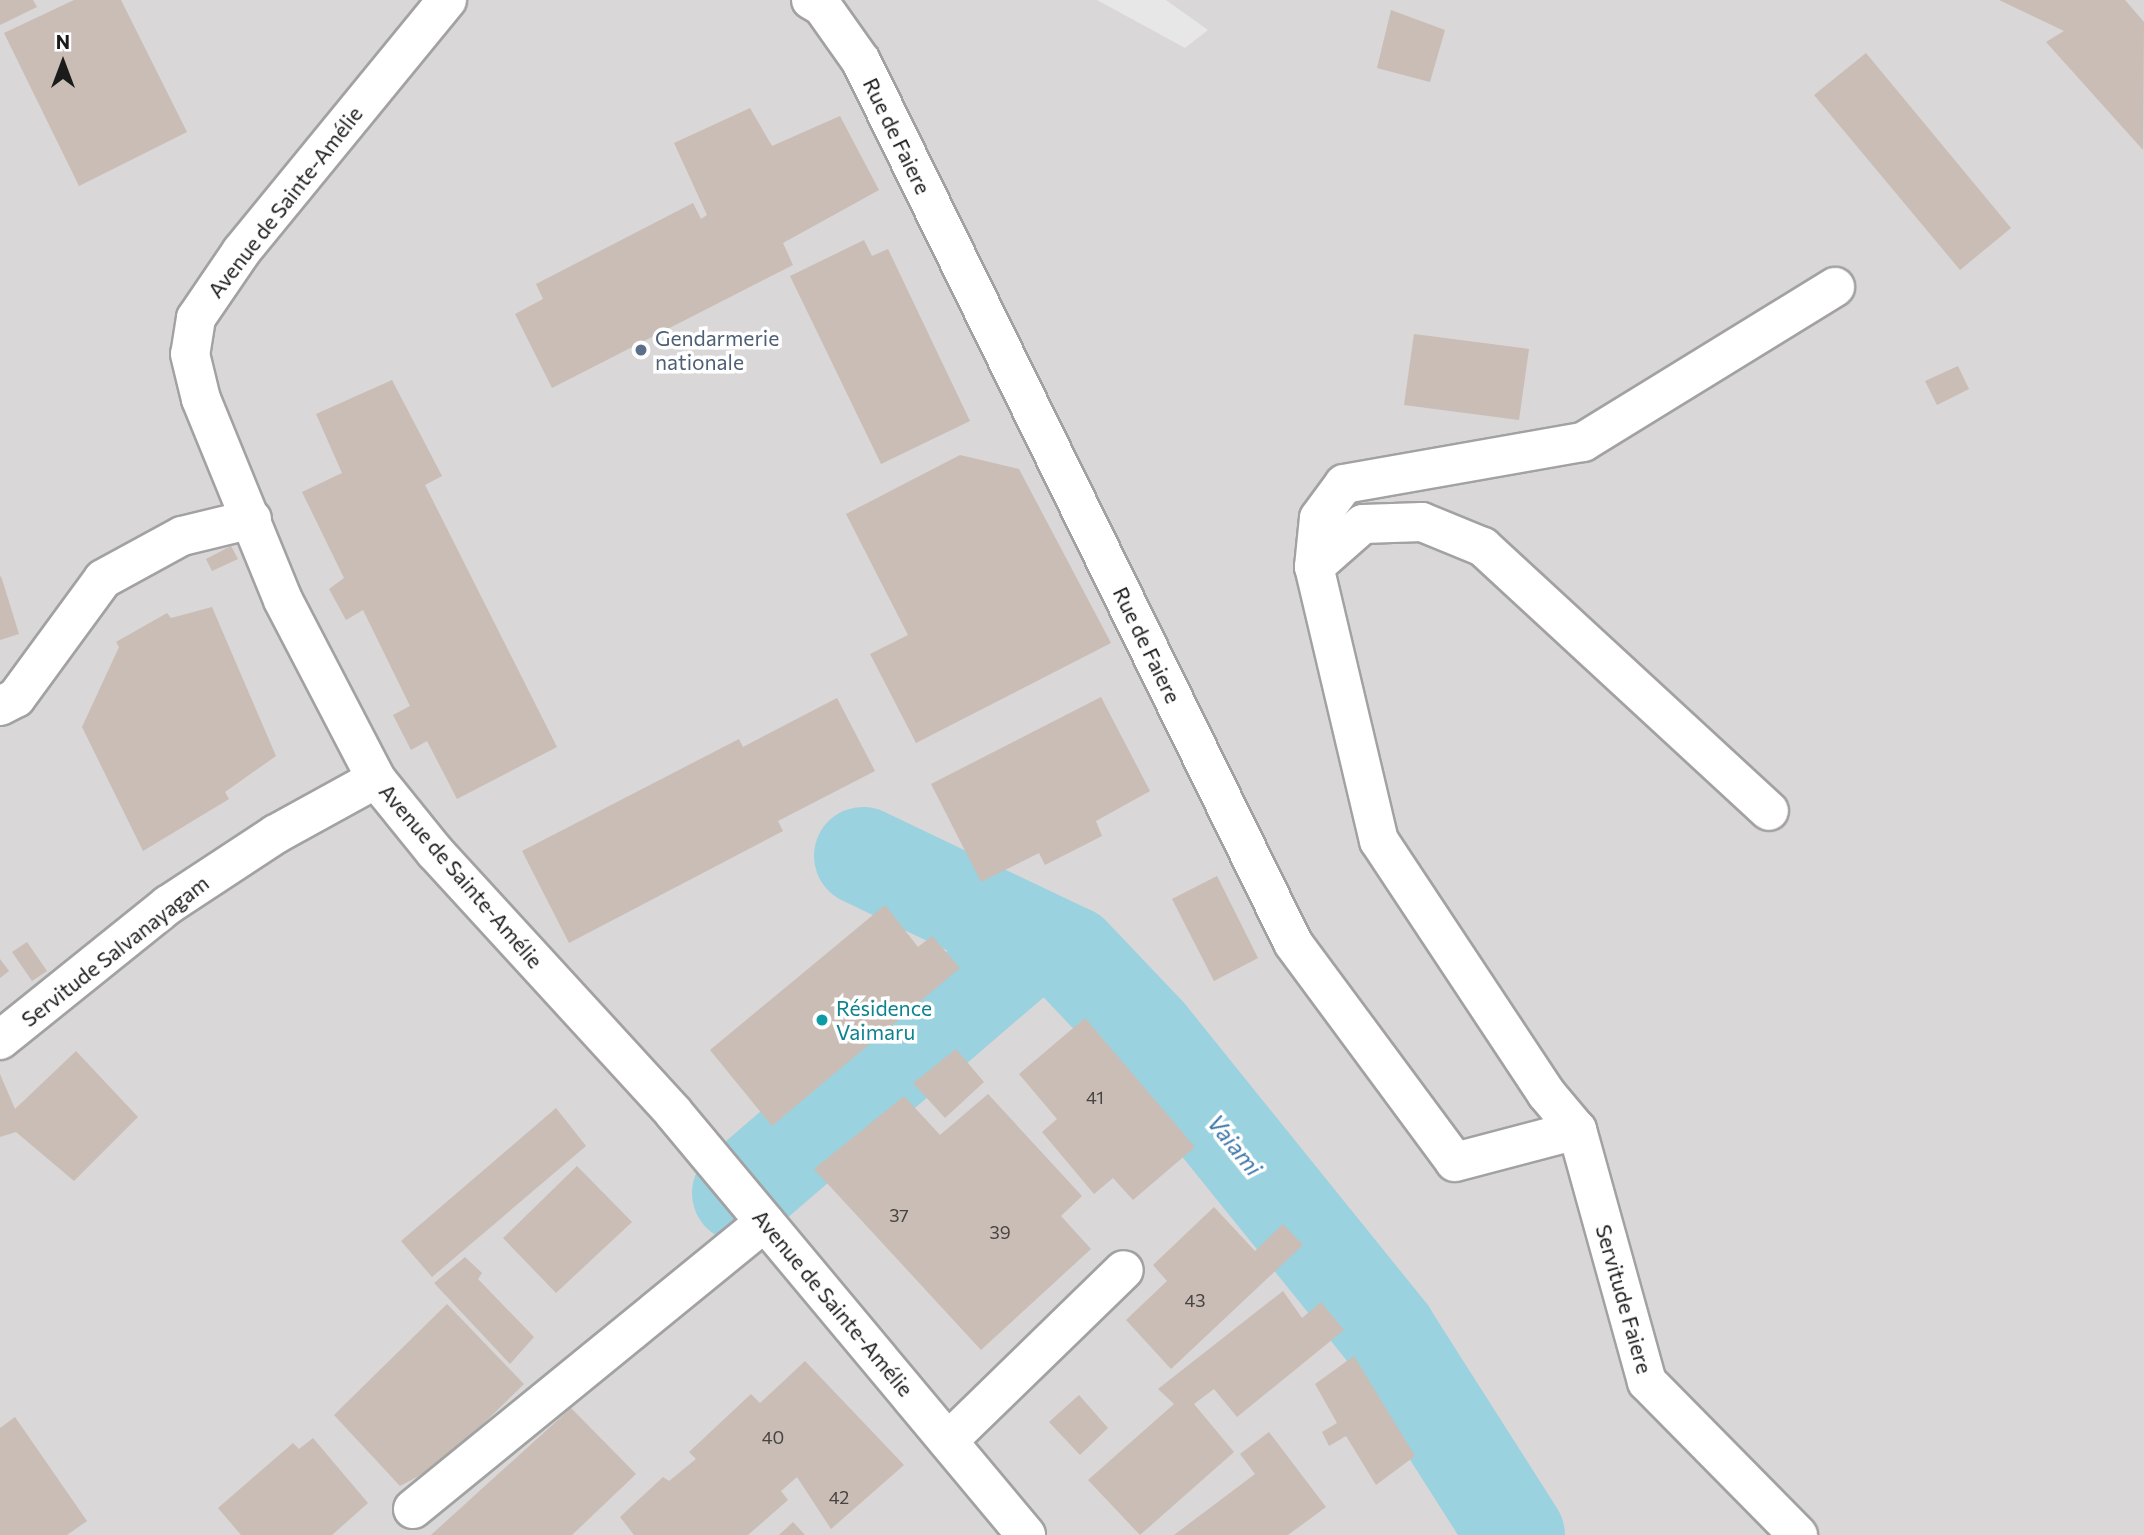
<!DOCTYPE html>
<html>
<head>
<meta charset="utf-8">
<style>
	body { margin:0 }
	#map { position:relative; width:2144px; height:1535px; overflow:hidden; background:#eee8df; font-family:Commissioner,sans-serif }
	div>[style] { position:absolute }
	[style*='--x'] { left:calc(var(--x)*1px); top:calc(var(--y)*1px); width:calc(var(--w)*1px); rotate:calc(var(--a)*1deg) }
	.residential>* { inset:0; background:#d9d7d7 }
	.parking>* { inset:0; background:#e7e7e7 }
	.river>* { height:98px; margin:-49px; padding:0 49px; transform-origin:49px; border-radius:49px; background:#9ad2e0 }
	.building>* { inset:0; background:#c9bdb5 }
	.roads { filter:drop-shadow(2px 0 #a2a2a2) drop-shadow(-2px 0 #a2a2a2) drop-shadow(0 2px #a2a2a2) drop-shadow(0 -2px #a2a2a2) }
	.minor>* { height:38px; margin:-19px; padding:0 19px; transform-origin:19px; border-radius:19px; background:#fff }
	.dots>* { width:19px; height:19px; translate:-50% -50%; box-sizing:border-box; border:4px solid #fff; border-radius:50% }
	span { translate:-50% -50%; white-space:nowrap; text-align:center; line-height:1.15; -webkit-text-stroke:7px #fff; paint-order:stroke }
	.number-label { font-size:18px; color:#464442 }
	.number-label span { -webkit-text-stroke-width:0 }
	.street-label { font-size:21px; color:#1b1b1b }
	.service-label { font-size:21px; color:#4e5e75 }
	.left { translate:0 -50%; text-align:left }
	.culture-label { font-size:21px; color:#0d838f }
	.water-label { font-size:23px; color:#3e77a9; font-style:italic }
	.north { position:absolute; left:28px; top:28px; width:70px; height:70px; -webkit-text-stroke:5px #fff; paint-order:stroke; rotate:0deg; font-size:19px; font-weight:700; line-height:28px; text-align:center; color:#1b1b1b }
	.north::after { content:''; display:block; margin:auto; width:24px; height:32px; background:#1b1b1b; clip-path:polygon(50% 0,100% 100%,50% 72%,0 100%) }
</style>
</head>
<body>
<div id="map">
	<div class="residential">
		<i style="clip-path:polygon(0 0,2144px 0,2144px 1535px,0 1535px)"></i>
	</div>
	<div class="parking">
		<i style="clip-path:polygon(1097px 0,1166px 0,1208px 30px,1185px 48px)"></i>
	</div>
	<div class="river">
		<i style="--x:863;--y:856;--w:230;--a:25.5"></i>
		<i style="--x:1071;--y:955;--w:110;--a:46.5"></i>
		<i style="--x:1147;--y:1035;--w:384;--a:51.1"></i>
		<i style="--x:1388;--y:1334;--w:238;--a:57.5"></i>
		<i style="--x:741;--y:1193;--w:386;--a:-40.7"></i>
	</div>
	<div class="building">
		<i style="clip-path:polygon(0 0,33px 0,37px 7px,0 25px)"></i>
		<i style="clip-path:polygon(74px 0,121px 0,187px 132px,79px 186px,4px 33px)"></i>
		<i style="clip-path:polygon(1999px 0,2125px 0,2144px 22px,2143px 150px,2046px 42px,2064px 31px)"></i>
		<i style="clip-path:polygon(1391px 10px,1445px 30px,1430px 82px,1377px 68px)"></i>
		<i style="clip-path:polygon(1866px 53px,2011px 228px,1960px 270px,1814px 95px)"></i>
		<i style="clip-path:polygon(750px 108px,772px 146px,840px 116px,879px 190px,783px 243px,793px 265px,552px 388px,515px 314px,543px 299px,536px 284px,693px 203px,701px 219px,707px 215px,674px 143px)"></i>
		<i style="clip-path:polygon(864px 240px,872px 256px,888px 249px,970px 421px,881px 464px,790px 276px)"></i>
		<i style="clip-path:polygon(1414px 334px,1529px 349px,1519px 420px,1404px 405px)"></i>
		<i style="clip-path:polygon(1958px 366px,1969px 389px,1937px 405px,1925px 381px)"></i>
		<i style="clip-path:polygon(392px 380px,442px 476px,425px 485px,557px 747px,457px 799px,427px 741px,411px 750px,393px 715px,410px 706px,363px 610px,346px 620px,329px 589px,344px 578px,302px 492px,342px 473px,316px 414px)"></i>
		<i style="clip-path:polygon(960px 455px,1019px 469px,1111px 643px,916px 743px,870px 654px,908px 635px,846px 514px)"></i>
		<i style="clip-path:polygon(231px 546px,238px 559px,212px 571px,206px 559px)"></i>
		<i style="clip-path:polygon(1px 576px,19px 634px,0 640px,0 577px)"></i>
		<i style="clip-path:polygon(212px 607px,276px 756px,225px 792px,229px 799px,143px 851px,82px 727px,119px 647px,116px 642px,167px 613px,171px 618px)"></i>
		<i style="clip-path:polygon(1101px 697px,1150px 791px,1096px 821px,1102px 836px,1045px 865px,1039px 853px,981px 882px,931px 784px)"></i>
		<i style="clip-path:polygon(837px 698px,875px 771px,778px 821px,783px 831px,569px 943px,522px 851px,739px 739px,743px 747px)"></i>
		<i style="clip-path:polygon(1217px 876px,1258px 958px,1214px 981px,1172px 899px)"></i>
		<i style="clip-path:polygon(885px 905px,918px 947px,932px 936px,960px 968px,772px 1126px,710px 1050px)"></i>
		<i style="clip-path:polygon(27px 942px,47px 971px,32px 981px,12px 952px)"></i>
		<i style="clip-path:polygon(0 959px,9px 971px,0 978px)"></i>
		<i style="clip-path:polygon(1085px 1018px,1195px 1147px,1133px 1200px,1113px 1178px,1094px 1194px,1042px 1132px,1057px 1119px,1019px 1074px)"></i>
		<i style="clip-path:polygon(956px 1049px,984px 1082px,945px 1118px,913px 1083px)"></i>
		<i style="clip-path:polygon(76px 1051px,138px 1117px,74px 1181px,16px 1132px,0 1137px,0 1074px,15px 1109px)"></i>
		<i style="clip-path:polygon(988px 1094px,1082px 1196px,1061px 1216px,1091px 1249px,981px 1350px,814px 1169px,904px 1096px,940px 1135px)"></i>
		<i style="clip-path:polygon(556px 1108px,586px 1146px,432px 1277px,401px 1241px)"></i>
		<i style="clip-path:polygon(577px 1166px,632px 1222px,556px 1293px,503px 1238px)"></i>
		<i style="clip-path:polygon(1214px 1207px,1255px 1251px,1283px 1224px,1303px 1245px,1171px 1369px,1126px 1320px,1167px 1281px,1153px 1265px)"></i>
		<i style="clip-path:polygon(465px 1257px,482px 1273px,478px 1279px,534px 1337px,510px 1364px,434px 1283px)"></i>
		<i style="clip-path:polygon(1283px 1291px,1302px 1318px,1321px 1302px,1344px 1330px,1237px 1417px,1214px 1389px,1194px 1404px,1234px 1452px,1140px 1535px,1088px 1480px,1174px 1404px,1158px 1389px)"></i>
		<i style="clip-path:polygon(447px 1304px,524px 1384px,443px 1463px,400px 1486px,334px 1415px)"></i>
		<i style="clip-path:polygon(1354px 1356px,1415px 1456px,1376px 1485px,1346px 1436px,1329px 1446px,1322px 1432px,1337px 1423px,1315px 1384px)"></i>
		<i style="clip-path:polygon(805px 1361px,904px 1465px,831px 1529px,797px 1477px,781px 1491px,788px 1500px,748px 1535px,634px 1535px,620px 1517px,663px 1477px,669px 1481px,696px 1459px,689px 1452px,751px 1394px,760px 1403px)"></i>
		<i style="clip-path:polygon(1079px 1395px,1108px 1428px,1080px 1455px,1049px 1422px)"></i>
		<i style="clip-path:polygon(571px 1408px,636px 1474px,572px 1535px,431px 1535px)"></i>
		<i style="clip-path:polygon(15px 1417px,87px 1521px,67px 1535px,0 1535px,0 1428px)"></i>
		<i style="clip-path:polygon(1269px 1432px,1326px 1507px,1288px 1535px,1174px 1535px,1255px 1474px,1240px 1454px)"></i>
		<i style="clip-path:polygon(313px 1438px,368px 1503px,332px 1535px,241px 1535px,218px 1508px,293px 1443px,299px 1449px)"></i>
		<i style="clip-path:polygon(793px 1522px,805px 1535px,779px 1535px)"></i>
	</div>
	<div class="roads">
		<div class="minor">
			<i style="--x:447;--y:0;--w:325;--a:129.3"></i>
			<i style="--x:241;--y:252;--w:80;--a:124.3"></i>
			<i style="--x:196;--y:318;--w:36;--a:99"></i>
			<i style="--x:190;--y:354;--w:46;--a:76.3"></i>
			<i style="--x:201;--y:399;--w:217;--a:67.8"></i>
			<i style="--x:283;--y:600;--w:202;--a:62.5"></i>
			<i style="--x:376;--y:779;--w:94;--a:51.1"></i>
			<i style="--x:435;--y:852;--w:352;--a:47.5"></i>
			<i style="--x:673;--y:1112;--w:551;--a:50.15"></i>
			<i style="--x:811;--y:0;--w:13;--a:29"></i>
			<i style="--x:822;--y:6;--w:67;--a:54.7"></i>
			<i style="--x:861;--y:61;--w:982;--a:63.9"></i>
			<i style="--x:1293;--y:943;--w:272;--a:53.5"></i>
			<i style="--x:1455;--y:1162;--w:126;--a:-14.7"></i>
			<i style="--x:1314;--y:567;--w:65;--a:-41.3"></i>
			<i style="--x:1363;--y:524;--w:59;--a:-1.9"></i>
			<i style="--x:1422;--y:522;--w:66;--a:22.3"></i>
			<i style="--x:1483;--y:547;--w:389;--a:42.7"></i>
			<i style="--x:0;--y:706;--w:18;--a:-27"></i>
			<i style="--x:16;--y:698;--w:147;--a:-53.8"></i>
			<i style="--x:103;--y:579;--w:90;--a:-28.6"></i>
			<i style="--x:182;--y:536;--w:72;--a:-13.7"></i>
			<i style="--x:0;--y:1040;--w:216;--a:-38.8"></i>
			<i style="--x:168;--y:905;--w:129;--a:-33.3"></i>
			<i style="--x:276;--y:834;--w:114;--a:-28.8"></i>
			<i style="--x:948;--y:1441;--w:245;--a:-44.2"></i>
			<i style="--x:413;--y:1509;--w:454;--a:-39.2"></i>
			<i style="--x:1798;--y:1535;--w:215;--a:-134.6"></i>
			<i style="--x:1647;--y:1382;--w:262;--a:-105.5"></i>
			<i style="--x:1577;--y:1130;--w:48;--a:-130"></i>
			<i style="--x:1546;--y:1093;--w:302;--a:-123.5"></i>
			<i style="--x:1379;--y:841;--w:282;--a:-103.3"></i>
			<i style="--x:1314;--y:567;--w:49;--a:-84.2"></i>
			<i style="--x:1319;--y:518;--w:42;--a:-53.7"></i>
			<i style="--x:1344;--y:484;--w:243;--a:-10"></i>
			<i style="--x:1583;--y:442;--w:296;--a:-31.6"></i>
		</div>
	</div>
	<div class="dots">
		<i style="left:641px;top:350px;background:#5c6f8a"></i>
		<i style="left:822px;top:1020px;background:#0f9aa8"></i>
	</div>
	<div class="number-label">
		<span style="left:1095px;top:1097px">41</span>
		<span style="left:899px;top:1215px">37</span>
		<span style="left:1000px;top:1232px">39</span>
		<span style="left:1195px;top:1300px">43</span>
		<span style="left:773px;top:1437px">40</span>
		<span style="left:839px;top:1497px">42</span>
	</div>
	<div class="street-label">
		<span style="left:897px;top:136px;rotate:64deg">Rue de Faiere</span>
		<span style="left:285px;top:202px;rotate:-52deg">Avenue de Sainte-Amélie</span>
		<span style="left:1147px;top:645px;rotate:64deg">Rue de Faiere</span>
		<span style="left:461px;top:876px;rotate:49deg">Avenue de Sainte-Amélie</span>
		<span style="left:115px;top:951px;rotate:-38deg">Servitude Salvanayagam</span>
		<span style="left:1624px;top:1299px;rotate:74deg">Servitude Faiere</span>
		<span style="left:833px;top:1303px;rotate:50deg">Avenue de Sainte-Amélie</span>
	</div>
	<div class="service-label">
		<span class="left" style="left:655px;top:350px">Gendarmerie<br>nationale</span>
	</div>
	<div class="culture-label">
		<span class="left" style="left:836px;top:1020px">Résidence<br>Vaimaru</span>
	</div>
	<div class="water-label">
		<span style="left:1235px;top:1145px;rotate:51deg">Vaiami</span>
	</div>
	<div class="north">N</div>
</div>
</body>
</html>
